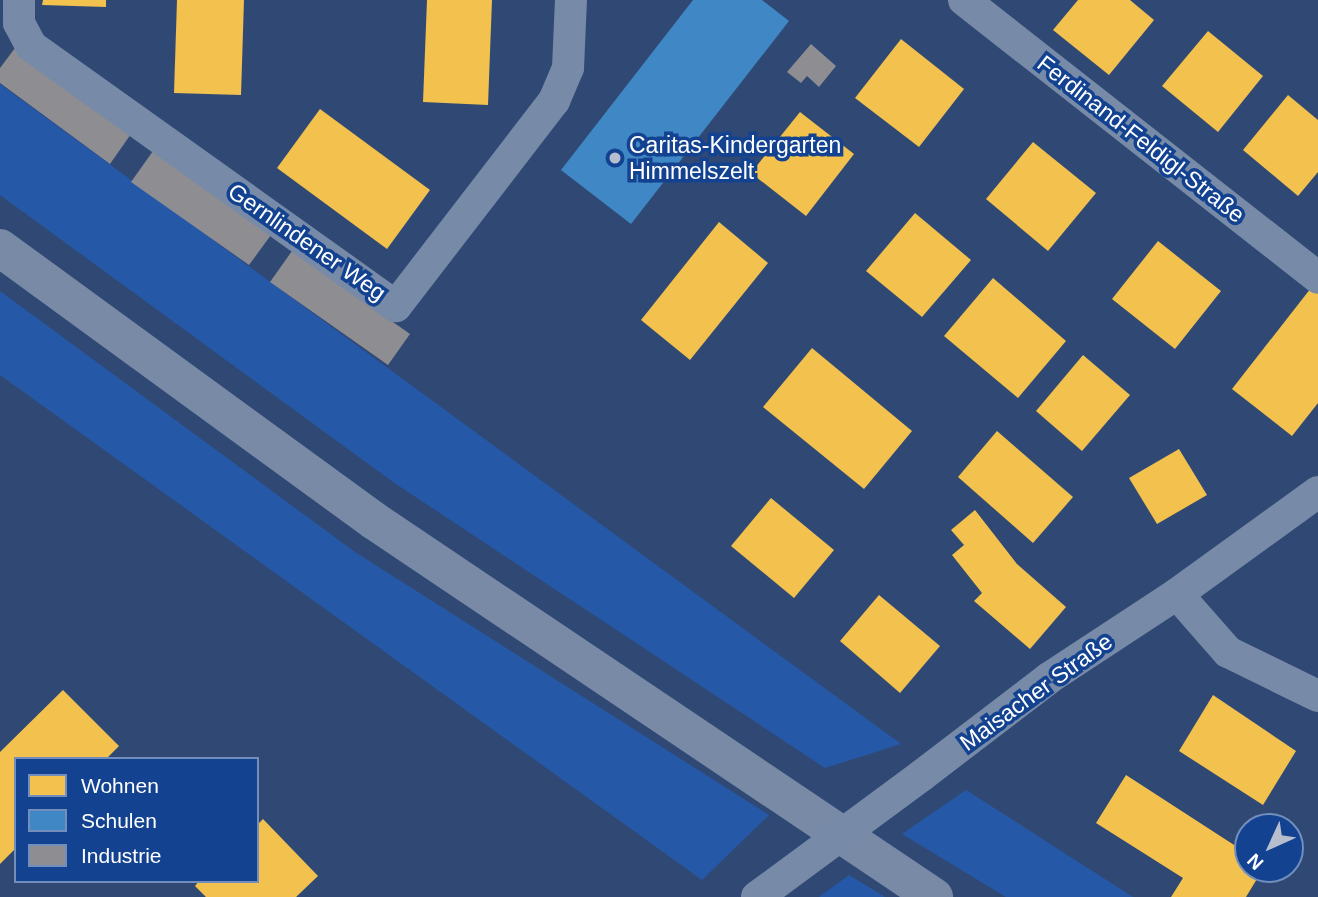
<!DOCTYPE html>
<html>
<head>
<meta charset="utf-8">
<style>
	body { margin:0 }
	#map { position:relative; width:1318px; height:897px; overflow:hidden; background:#304974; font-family:Arial,sans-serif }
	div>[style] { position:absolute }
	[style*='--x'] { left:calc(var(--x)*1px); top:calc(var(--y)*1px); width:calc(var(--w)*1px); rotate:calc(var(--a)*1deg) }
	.green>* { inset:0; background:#2658a8 }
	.homes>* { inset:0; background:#f2c14e }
	.schools>* { inset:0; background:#3f88c5 }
	.industry>* { inset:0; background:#8d8d92 }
	.minor>* { height:32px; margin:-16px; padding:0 16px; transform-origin:16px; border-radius:16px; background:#778aa7 }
	.trunk>* { height:38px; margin:-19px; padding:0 19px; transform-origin:19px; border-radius:19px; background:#788aa6 }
	.minor-bridge>* { height:32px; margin:-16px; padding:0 16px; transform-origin:16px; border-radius:16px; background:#778aa7 }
	.dots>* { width:19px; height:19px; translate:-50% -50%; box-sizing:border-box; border:4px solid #134291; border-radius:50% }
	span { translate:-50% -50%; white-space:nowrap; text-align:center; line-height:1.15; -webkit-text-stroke:7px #134291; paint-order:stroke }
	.street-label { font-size:23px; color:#fff }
	.poi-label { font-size:23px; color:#fff }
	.left { translate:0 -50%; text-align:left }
	.legend { position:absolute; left:14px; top:757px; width:245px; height:126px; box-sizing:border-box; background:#134291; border:2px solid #718ebd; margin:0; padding:9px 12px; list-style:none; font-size:21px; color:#fff }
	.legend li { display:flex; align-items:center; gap:14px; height:35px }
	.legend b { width:35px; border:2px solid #718ebd }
	.north { position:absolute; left:1234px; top:813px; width:70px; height:70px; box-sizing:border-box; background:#134291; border:2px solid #718ebd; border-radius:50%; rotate:225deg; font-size:19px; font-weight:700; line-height:28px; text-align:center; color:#fff }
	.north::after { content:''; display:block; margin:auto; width:24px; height:32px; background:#b7bfce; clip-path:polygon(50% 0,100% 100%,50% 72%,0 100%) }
</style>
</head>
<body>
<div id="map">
	<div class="green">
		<i style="clip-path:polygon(0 84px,901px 744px,825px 768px,393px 482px,0 195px)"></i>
		<i style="clip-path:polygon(0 291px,355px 552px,769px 815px,702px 880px,0 375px)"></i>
		<i style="clip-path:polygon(966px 790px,1133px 897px,1006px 897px,902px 834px)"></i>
		<i style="clip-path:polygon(849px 875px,885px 897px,819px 897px)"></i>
	</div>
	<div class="homes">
		<i style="clip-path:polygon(43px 0,106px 0,106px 7px,42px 5px)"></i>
		<i style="clip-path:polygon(177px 0,244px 0,241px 95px,174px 93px)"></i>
		<i style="clip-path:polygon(427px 0,492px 0,488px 105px,423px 102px)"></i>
		<i style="clip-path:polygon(1078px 0,1130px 0,1154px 20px,1109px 75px,1053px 30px)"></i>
		<i style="clip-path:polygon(1208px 31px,1263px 76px,1218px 132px,1162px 86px)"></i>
		<i style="clip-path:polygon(901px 39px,964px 89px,919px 147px,855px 98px)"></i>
		<i style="clip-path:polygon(1288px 95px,1318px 120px,1318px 172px,1298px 196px,1243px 150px)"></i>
		<i style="clip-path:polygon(320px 109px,430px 190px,387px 249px,277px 168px)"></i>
		<i style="clip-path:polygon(800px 112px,854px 154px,806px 216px,751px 173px)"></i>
		<i style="clip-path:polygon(1033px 142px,1096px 193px,1048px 251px,986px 199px)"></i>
		<i style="clip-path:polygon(915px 213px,971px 260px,922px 317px,866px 271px)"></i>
		<i style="clip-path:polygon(719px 222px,768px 263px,690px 360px,641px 320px)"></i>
		<i style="clip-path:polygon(1158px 241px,1221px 291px,1175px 349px,1112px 299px)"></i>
		<i style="clip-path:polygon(993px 278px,1066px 341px,1018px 398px,944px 336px)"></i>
		<i style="clip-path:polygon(1318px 279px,1318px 403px,1292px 436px,1232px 389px)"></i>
		<i style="clip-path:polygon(812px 348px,912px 431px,864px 489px,763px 407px)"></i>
		<i style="clip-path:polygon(1083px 355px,1130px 395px,1082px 451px,1036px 411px)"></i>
		<i style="clip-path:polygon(997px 431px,1073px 497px,1033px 543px,958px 477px)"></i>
		<i style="clip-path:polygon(1179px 449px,1207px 495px,1157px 524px,1129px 478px)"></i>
		<i style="clip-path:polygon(771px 498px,834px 550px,794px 598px,731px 546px)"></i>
		<i style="clip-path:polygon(975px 510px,1017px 564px,1066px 607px,1030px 649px,974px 601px,982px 593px,952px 555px,964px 545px,951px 530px)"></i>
		<i style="clip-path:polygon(879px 595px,940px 646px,900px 693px,840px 641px)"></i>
		<i style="clip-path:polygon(63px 690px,119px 746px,106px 759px,16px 759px,16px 848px,0 864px,0 752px)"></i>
		<i style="clip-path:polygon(1213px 695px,1296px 751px,1263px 805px,1179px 751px)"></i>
		<i style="clip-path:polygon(1126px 775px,1248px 854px,1248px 869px,1263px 869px,1246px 897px,1171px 897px,1183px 878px,1096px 823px)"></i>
		<i style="clip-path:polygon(263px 819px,318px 876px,296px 897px,206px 897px,195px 886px,199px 881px,257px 881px,257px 825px)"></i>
	</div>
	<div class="schools">
		<i style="clip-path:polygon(693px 0,762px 0,789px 21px,631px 224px,561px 170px)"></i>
	</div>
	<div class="industry">
		<i style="clip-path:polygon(811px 44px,836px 66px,819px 87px,807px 76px,801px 83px,787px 72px)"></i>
		<i style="clip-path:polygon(15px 48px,131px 134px,110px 164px,0 83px,0 68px)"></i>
		<i style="clip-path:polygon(153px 151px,271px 235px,249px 265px,131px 182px)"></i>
		<i style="clip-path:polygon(292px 251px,410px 334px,388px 365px,270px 282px)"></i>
	</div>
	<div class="minor">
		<i style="--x:19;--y:0;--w:23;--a:90"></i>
		<i style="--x:19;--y:23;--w:26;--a:62"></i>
		<i style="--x:31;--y:46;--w:448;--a:35.5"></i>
		<i style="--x:396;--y:306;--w:259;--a:-52.4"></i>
		<i style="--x:554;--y:101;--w:36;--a:-67"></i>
		<i style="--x:568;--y:68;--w:68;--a:-87.5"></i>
		<i style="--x:964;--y:0;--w:450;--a:38.1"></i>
		<i style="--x:1177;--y:594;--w:77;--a:48.7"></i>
		<i style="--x:1228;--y:652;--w:100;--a:26.1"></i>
		<i style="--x:921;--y:776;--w:161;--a:-37.4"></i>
		<i style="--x:1049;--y:678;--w:153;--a:-33.3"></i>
		<i style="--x:1177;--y:594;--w:174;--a:-35.9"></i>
	</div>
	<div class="trunk">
		<i style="--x:0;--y:248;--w:462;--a:36.1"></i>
		<i style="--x:373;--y:520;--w:676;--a:33.9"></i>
	</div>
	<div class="minor-bridge">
		<i style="--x:757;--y:897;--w:204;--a:-36.4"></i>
	</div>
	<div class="dots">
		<i style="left:615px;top:158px;background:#b7bfce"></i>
	</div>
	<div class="street-label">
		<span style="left:1141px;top:139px;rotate:38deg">Ferdinand-Feldigl-Straße</span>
		<span style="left:307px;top:242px;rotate:35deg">Gernlindener Weg</span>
		<span style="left:1036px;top:692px;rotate:-36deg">Maisacher Straße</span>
	</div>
	<div class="poi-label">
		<span class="left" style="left:629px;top:158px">Caritas-Kindergarten<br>Himmelszelt</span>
	</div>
	<ul class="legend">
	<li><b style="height:19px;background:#f2c14e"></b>Wohnen</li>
	<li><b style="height:19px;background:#3f88c5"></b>Schulen</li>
	<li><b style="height:19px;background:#8d8d92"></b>Industrie</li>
	</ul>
	<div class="north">N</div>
</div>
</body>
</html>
